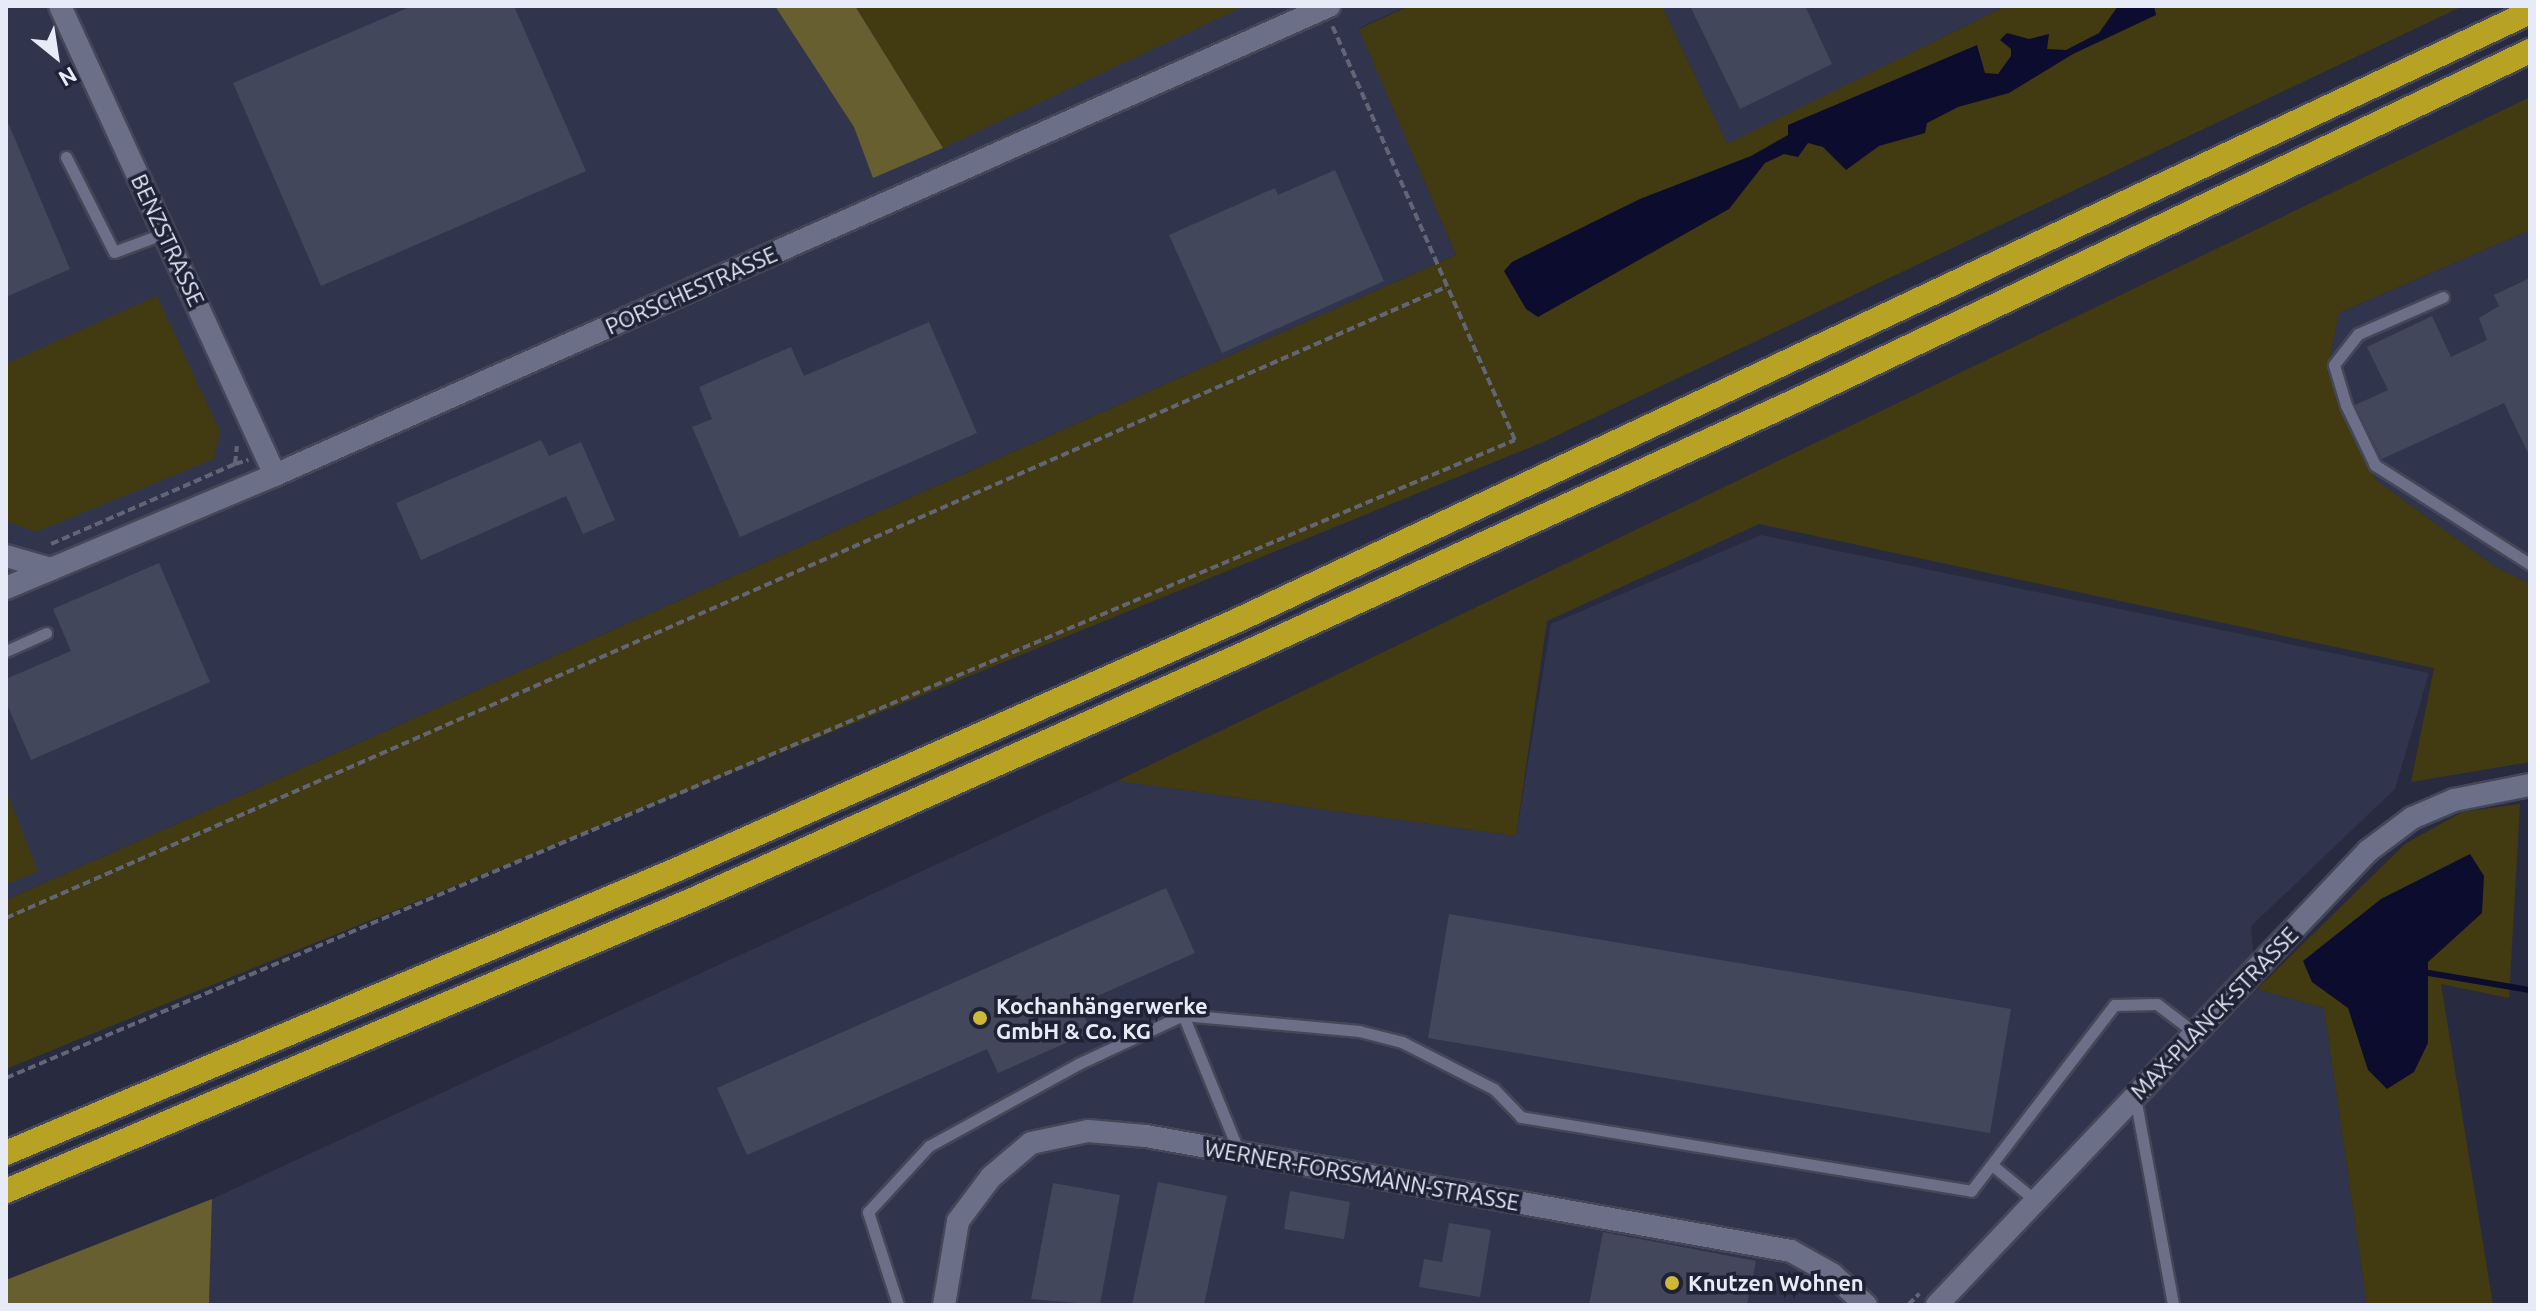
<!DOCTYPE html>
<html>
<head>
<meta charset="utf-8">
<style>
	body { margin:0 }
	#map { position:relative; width:2536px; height:1311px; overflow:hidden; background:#282b3f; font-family:Ubuntu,sans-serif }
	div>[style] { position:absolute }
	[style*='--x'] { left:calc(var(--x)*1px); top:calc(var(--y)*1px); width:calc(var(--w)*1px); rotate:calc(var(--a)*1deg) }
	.built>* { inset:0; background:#31344d }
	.green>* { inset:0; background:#423a10 }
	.forest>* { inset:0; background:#685f31 }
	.water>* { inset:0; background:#0c0c2e }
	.stream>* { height:6px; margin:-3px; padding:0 3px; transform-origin:3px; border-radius:3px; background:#0c0c2e }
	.building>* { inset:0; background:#43475c }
	.path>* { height:4px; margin-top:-2px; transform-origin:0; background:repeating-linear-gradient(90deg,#626576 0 8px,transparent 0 12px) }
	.roads { filter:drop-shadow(2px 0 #444758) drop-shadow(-2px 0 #444758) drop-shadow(0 2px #444758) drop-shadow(0 -2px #444758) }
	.service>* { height:11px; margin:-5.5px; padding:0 5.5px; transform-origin:5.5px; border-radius:5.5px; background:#6b6f87 }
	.minor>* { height:22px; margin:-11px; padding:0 11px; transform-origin:11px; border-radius:11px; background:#6b6f87 }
	.motorway>* { height:24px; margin:-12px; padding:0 12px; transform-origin:12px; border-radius:12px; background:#b7a223 }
	.dots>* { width:22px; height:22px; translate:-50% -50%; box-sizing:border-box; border:4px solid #1f2135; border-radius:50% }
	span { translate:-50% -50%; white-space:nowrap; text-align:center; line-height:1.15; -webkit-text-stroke:7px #1f2135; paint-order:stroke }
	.street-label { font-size:22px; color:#e7eaf7 }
	.poi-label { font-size:22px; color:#e7eaf7; font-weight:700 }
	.left { translate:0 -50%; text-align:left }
	.frame { position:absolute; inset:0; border:8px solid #e7eaf7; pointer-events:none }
	.north { position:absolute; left:16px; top:16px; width:80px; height:80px; -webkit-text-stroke:6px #1f2135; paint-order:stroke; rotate:150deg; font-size:22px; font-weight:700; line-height:32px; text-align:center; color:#e7eaf7 }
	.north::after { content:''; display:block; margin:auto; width:28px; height:36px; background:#e7eaf7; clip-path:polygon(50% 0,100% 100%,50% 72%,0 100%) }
</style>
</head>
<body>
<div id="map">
	<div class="built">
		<i style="clip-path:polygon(6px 6px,1407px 6px,1359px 28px,1456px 255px,6px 900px)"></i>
		<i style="clip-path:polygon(1662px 6px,2006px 6px,1727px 145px)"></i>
		<i style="clip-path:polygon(2530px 230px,2530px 584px,2494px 566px,2376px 480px,2327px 371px,2339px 313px)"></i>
		<i style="clip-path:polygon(1761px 535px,2429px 673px,2395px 789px,2251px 926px,2257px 989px,2324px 1008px,2367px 1305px,209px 1305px,212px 1199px,1117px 781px,1516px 836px,1551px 624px)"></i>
	</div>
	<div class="green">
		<i style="clip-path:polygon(855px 6px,1245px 6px,943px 148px)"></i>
		<i style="clip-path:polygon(1409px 6px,1662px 6px,1727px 144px,2006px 6px,2463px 6px,1541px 443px,6px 1069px,6px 900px,1456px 255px,1359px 29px)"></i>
		<i style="clip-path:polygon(2530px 97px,2530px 230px,2339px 313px,2327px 371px,2376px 480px,2494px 566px,2530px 584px,2530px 762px,2411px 782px,2434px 668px,1759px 524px,1547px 621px,1516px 836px,1117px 781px)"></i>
		<i style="clip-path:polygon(157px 296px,220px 431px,214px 459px,36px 532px,6px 521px,6px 364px)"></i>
		<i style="clip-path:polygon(6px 790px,38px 871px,6px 885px)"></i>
		<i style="clip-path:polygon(2520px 804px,2509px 998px,2441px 984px,2493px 1305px,2367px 1305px,2324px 1008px,2257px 989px,2405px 844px,2462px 812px)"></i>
	</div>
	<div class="forest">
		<i style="clip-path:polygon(775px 6px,855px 6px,943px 148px,873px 178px,854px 127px)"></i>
		<i style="clip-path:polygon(212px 1199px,209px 1305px,6px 1305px,6px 1280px)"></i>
	</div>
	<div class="water">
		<i style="clip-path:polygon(2118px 6px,2154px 6px,2156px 15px,2073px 54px,2009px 93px,1958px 107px,1927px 123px,1925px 133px,1879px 146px,1846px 170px,1823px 147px,1808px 143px,1798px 157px,1784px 154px,1765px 163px,1729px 209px,1538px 317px,1526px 309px,1504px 271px,1512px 262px,1640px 199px,1751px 156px,1788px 135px,1788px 125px,1977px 45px,1985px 73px,1998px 74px,2011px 56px,2011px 49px,2000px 40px,2007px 33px,2029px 39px,2049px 34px,2047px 49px,2066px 50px,2099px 33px)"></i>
		<i style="clip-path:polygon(2470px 854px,2484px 876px,2482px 913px,2428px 962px,2428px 1043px,2414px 1072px,2387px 1089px,2368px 1070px,2348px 1008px,2312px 982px,2303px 961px,2381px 899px)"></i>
	</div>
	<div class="stream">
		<i style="--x:2429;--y:973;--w:102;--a:9.6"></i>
	</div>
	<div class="building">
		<i style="clip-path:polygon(412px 6px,514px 6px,586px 171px,321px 286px,233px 83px)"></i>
		<i style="clip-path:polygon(1690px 6px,1805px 6px,1832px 64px,1740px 109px)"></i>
		<i style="clip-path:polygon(6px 118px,70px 269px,6px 297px)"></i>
		<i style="clip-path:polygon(1335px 170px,1384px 281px,1222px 353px,1169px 235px,1275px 188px,1278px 195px)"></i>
		<i style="clip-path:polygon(2530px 278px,2530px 457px,2504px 403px,2382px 459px,2355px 405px,2388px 390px,2367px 347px,2432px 316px,2451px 357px,2487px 340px,2479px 318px,2499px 306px,2494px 295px)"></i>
		<i style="clip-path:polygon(929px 322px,977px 433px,740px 537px,692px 427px,712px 419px,699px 387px,791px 347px,804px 376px)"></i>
		<i style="clip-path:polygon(541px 440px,549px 456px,581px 442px,615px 520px,583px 534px,566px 496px,421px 560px,396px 503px)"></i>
		<i style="clip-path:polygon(159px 563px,210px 682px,31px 760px,6px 702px,6px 679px,71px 651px,53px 609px)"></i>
		<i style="clip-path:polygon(1166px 888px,1195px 953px,1079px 1004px,1091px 1032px,998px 1073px,987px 1049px,747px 1155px,717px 1088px)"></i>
		<i style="clip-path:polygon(1449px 914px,2011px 1009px,1990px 1133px,1428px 1038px)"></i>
		<i style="clip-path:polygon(1158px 1182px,1227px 1196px,1204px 1305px,1132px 1305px)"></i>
		<i style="clip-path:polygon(1053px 1183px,1120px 1195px,1100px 1305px,1031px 1299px)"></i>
		<i style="clip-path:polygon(1290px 1191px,1350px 1202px,1344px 1239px,1284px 1229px)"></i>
		<i style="clip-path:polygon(1449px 1223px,1491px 1230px,1480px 1297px,1419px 1287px,1424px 1259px,1442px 1262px)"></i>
		<i style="clip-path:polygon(1603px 1232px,1756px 1261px,1747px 1305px,1589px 1305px)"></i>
	</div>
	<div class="path">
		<i style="--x:235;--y:464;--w:14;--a:-17"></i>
		<i style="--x:51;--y:544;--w:201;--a:-23.5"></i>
		<i style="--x:235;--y:464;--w:18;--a:-84"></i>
		<i style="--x:6;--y:918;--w:1572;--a:-23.66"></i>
		<i style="--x:6;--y:1078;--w:1638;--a:-22.92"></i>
		<i style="--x:1515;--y:440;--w:454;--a:-113.8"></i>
		<i style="--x:1908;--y:1305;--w:16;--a:-45"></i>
	</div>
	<div class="roads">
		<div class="service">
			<i style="--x:66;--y:157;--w:106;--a:63.2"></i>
			<i style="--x:114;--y:252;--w:54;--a:-20.4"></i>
			<i style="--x:2443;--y:297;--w:93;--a:156.5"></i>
			<i style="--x:2358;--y:334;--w:39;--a:128"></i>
			<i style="--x:2334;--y:365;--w:42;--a:73.3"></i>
			<i style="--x:2346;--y:405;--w:67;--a:64.2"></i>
			<i style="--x:2375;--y:465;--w:184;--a:32.6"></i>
			<i style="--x:6;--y:651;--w:44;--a:-24.2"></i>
			<i style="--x:1183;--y:1015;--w:177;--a:5.2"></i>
			<i style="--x:1359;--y:1031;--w:44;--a:14.3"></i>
			<i style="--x:1402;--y:1042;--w:103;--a:27.1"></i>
			<i style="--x:1494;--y:1089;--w:39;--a:46"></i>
			<i style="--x:1521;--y:1117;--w:456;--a:9.3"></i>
			<i style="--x:1971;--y:1191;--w:235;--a:-52.4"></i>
			<i style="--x:2114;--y:1005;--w:43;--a:-1.3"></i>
			<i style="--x:2157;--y:1004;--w:48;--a:37.3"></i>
			<i style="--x:2135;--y:1097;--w:211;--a:79.6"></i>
			<i style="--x:1992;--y:1165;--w:57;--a:39.3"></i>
			<i style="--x:898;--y:1305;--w:98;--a:-107.9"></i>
			<i style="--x:868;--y:1212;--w:90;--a:-47.3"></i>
			<i style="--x:929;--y:1146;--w:170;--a:-28.8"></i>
			<i style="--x:1078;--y:1064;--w:116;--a:-25"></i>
			<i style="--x:1183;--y:1015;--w:148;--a:67.8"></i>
		</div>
		<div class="minor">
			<i style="--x:60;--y:6;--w:516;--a:65.37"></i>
			<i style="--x:6;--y:556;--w:47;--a:16.1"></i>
			<i style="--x:6;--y:588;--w:292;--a:-22.8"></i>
			<i style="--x:275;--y:475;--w:1154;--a:-23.99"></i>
			<i style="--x:944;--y:1305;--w:85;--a:-80.5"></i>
			<i style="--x:958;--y:1221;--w:55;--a:-53.1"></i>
			<i style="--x:991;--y:1177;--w:52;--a:-40.4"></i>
			<i style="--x:1031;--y:1143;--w:58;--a:-11.9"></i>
			<i style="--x:1088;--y:1131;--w:58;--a:4.9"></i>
			<i style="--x:1146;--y:1136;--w:655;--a:10.11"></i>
			<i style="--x:1791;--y:1251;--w:47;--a:29.3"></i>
			<i style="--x:1832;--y:1274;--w:46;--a:42.4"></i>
			<i style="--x:1937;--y:1305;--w:626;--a:-46.49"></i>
			<i style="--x:2368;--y:851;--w:55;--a:-36.9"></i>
			<i style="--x:2412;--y:818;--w:46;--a:-23.2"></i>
			<i style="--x:2454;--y:800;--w:77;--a:-11.2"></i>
		</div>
		<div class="motorway">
			<i style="--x:6;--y:1153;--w:730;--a:-22.91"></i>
			<i style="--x:678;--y:869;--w:613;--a:-23.97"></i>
			<i style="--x:1238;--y:620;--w:1428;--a:-25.2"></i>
			<i style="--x:6;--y:1191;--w:745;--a:-22.99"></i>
			<i style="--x:692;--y:900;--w:611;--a:-24.05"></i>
			<i style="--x:1250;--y:651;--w:602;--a:-24.65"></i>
			<i style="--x:1797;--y:400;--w:812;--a:-25.46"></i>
		</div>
	</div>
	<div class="dots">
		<i style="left:980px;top:1018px;background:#cfb837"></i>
		<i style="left:1672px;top:1283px;background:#cfb837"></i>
	</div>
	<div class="street-label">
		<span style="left:168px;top:240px;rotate:65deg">BENZSTRASSE</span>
		<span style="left:691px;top:290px;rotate:-24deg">PORSCHESTRASSE</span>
		<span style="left:2214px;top:1013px;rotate:-46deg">MAX-PLANCK-STRASSE</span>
		<span style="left:1362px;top:1175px;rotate:10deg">WERNER-FORSSMANN-STRASSE</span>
	</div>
	<div class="poi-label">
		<span class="left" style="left:996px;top:1018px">Kochanhängerwerke<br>GmbH &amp; Co. KG</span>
		<span class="left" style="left:1688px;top:1283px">Knutzen Wohnen</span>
	</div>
	<div class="frame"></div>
	<div class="north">N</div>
</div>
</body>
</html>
